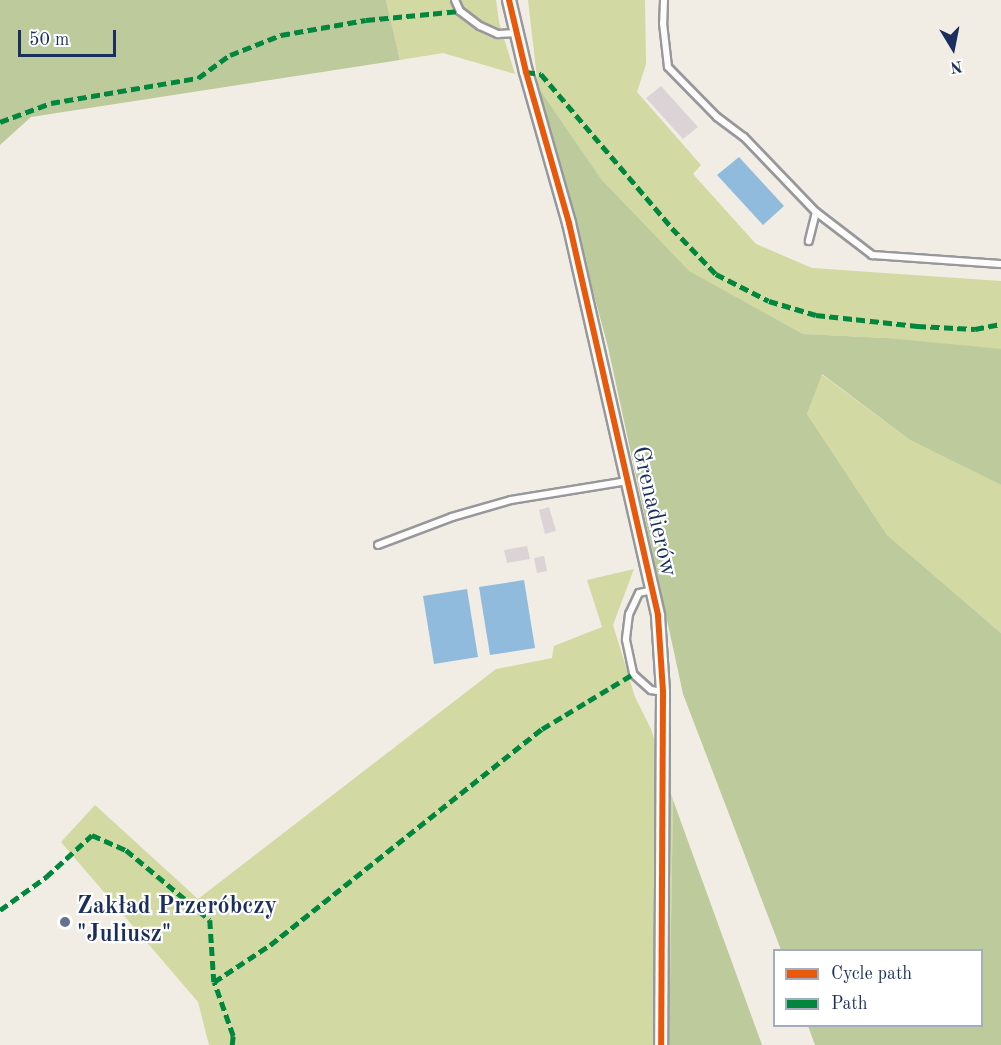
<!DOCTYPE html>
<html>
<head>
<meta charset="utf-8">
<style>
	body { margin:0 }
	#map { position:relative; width:1001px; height:1045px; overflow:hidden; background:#f1ede4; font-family:"Old Standard TT",serif }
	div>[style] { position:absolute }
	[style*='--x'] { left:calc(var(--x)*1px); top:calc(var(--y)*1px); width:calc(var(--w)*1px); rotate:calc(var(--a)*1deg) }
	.green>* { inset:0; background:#d2d9a2 }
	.forest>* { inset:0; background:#bdca9b }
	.water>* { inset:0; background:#90bbdc }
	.building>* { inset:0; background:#dcd3d6 }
	.roads { filter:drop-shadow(2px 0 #97989b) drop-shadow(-2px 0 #97989b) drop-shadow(0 2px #97989b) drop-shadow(0 -2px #97989b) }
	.service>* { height:6px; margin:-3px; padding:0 3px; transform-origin:3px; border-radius:3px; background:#fdfcfb }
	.minor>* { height:12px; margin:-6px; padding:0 6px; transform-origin:6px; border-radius:6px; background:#fdfcfb }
	.quiet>* { height:4.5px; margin-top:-2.25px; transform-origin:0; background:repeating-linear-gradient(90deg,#00873e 0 9px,transparent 0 13.5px) }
	.cycleway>* { height:6px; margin:-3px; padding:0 3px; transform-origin:3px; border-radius:3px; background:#e8590c }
	.dots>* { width:16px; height:16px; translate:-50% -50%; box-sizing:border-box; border:3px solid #fff; border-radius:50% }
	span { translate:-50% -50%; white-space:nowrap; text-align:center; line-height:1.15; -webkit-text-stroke:4.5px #fff; paint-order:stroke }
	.street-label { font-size:24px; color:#1b2f5e }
	.poi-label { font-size:24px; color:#1b2f5e; font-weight:700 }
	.left { translate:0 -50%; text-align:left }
	.legend { position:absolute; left:773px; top:949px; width:210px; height:78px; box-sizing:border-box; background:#fff; border:2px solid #a4acbf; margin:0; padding:8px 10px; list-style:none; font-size:18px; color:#1b2f5e }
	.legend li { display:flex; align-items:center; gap:12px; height:30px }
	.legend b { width:30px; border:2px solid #a4acbf }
	.north { position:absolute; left:923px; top:18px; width:60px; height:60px; -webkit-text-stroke:4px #fff; paint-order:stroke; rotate:170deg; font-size:16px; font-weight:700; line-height:24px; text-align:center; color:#1b2f5e }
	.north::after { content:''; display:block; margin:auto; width:21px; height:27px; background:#1b2f5e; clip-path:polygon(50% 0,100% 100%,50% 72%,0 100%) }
	.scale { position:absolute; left:18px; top:30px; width:98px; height:27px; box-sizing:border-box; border:3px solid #1b2f5e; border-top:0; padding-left:8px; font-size:18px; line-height:21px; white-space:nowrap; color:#1b2f5e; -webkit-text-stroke:4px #fff; paint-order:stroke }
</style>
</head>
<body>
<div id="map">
	<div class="green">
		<i style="clip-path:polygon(386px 0,496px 0,499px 22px,515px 74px,443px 53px,400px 60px)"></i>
		<i style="clip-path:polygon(528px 0,645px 0,646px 64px,637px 92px,701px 165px,693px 174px,756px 244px,812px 268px,1001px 281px,1001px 355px,887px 338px,803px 334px,688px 271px,602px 180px,538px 87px)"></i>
		<i style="clip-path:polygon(821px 374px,910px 440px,1001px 485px,1001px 633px,887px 535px,807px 414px)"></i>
		<i style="clip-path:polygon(634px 569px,613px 625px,635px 697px,651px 729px,673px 800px,669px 1045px,209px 1045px,198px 1002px,61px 842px,95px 805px,198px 899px,496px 669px,552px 658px,554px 646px,602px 627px,587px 580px)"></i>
	</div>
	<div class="forest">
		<i style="clip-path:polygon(0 0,386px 0,400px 60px,31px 117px,0 145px)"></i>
		<i style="clip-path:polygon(538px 87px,602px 180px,689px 271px,803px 334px,887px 338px,1001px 349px,1001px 485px,910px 440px,822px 374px,807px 414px,887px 535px,1001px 633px,1001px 1045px,815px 1045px,808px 1026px,982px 1026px,982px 950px,781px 950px,683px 694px,608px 347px)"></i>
		<i style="clip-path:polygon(673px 800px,762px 1045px,669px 1045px)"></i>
	</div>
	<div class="water">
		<i style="clip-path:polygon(739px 157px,784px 206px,763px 225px,717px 175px)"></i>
		<i style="clip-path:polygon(524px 580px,535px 648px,490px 655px,479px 587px)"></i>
		<i style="clip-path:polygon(467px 589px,478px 657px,434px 664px,423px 596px)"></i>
	</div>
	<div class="building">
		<i style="clip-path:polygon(661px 86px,698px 127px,683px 139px,646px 98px)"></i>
		<i style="clip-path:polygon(549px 507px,556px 531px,545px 534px,539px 510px)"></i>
		<i style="clip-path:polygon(527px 546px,530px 559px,507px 563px,504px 550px)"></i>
		<i style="clip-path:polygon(544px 556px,547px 571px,537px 573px,534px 558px)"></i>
	</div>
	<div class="roads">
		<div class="service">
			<i style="--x:455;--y:0;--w:12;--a:66"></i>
			<i style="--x:460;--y:11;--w:25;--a:37"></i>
			<i style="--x:480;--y:26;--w:20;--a:24"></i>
			<i style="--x:498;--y:34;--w:18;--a:-3"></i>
			<i style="--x:664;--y:0;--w:23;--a:92"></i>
			<i style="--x:663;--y:23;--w:44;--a:83.5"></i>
			<i style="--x:668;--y:67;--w:70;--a:45.6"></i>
			<i style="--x:717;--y:117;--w:34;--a:37"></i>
			<i style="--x:744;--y:137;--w:104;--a:46.2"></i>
			<i style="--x:816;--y:212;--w:30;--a:104"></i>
			<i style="--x:816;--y:212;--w:71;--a:37.5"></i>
			<i style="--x:872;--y:255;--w:129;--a:4"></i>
			<i style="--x:378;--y:545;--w:79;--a:-20.7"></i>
			<i style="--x:452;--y:517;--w:61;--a:-16.1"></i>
			<i style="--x:511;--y:500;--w:118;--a:-9.3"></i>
			<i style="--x:653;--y:590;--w:14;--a:168"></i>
			<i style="--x:639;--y:593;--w:23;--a:115"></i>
			<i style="--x:629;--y:614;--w:26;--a:97"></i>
			<i style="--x:626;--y:640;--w:35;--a:78"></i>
			<i style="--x:633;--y:674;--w:24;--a:42"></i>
			<i style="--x:651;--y:690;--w:11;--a:10"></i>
		</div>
		<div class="minor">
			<i style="--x:509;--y:0;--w:74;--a:76.7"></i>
			<i style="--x:526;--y:72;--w:157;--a:74.1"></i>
			<i style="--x:569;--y:223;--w:403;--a:77.2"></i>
			<i style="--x:658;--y:616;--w:76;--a:86.2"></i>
			<i style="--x:663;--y:692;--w:353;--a:90.3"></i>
		</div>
	</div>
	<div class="quiet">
		<i style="--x:526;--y:72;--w:15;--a:8"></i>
		<i style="--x:541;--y:74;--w:202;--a:49.6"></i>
		<i style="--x:672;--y:228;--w:64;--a:46.3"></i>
		<i style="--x:716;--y:274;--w:59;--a:27"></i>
		<i style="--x:769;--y:301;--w:49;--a:16.6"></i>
		<i style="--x:816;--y:315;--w:102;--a:6.2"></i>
		<i style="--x:917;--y:326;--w:58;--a:3"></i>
		<i style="--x:975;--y:329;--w:26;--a:-11"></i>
		<i style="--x:0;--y:122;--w:54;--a:-20.4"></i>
		<i style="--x:51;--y:103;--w:149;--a:-9.7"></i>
		<i style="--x:198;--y:78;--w:39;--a:-36"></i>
		<i style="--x:230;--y:55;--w:55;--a:-21.4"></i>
		<i style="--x:281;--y:35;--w:86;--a:-10"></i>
		<i style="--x:366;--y:20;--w:94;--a:-5.5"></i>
		<i style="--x:0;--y:910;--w:57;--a:-35.7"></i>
		<i style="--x:46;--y:877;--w:62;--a:-42.4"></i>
		<i style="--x:92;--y:835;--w:37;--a:24"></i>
		<i style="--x:126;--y:850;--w:109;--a:39.8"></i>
		<i style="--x:210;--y:920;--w:62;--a:86.3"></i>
		<i style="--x:232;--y:1045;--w:9;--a:-84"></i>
		<i style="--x:233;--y:1036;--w:57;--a:-109.4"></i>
		<i style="--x:214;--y:982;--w:67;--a:-33.5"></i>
		<i style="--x:270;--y:945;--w:347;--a:-38.5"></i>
		<i style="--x:542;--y:729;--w:106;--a:-31.1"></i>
	</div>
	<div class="cycleway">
		<i style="--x:509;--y:0;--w:74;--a:76.7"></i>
		<i style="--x:526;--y:72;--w:157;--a:74.1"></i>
		<i style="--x:569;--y:223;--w:403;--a:77.2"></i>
		<i style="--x:658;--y:616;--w:76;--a:86.2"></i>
		<i style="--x:663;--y:692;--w:353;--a:90.3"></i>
	</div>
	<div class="dots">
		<i style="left:65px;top:922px;background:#66728d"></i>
	</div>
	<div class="street-label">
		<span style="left:653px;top:512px;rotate:77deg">Grenadierów</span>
	</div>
	<div class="poi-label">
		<span class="left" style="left:77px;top:922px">Zakład Przeróbczy<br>"Juliusz"</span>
	</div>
	<ul class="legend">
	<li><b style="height:8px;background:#e8590c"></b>Cycle path</li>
	<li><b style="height:8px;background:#00873e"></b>Path</li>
	</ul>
	<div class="north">N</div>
	<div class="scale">50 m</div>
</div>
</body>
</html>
